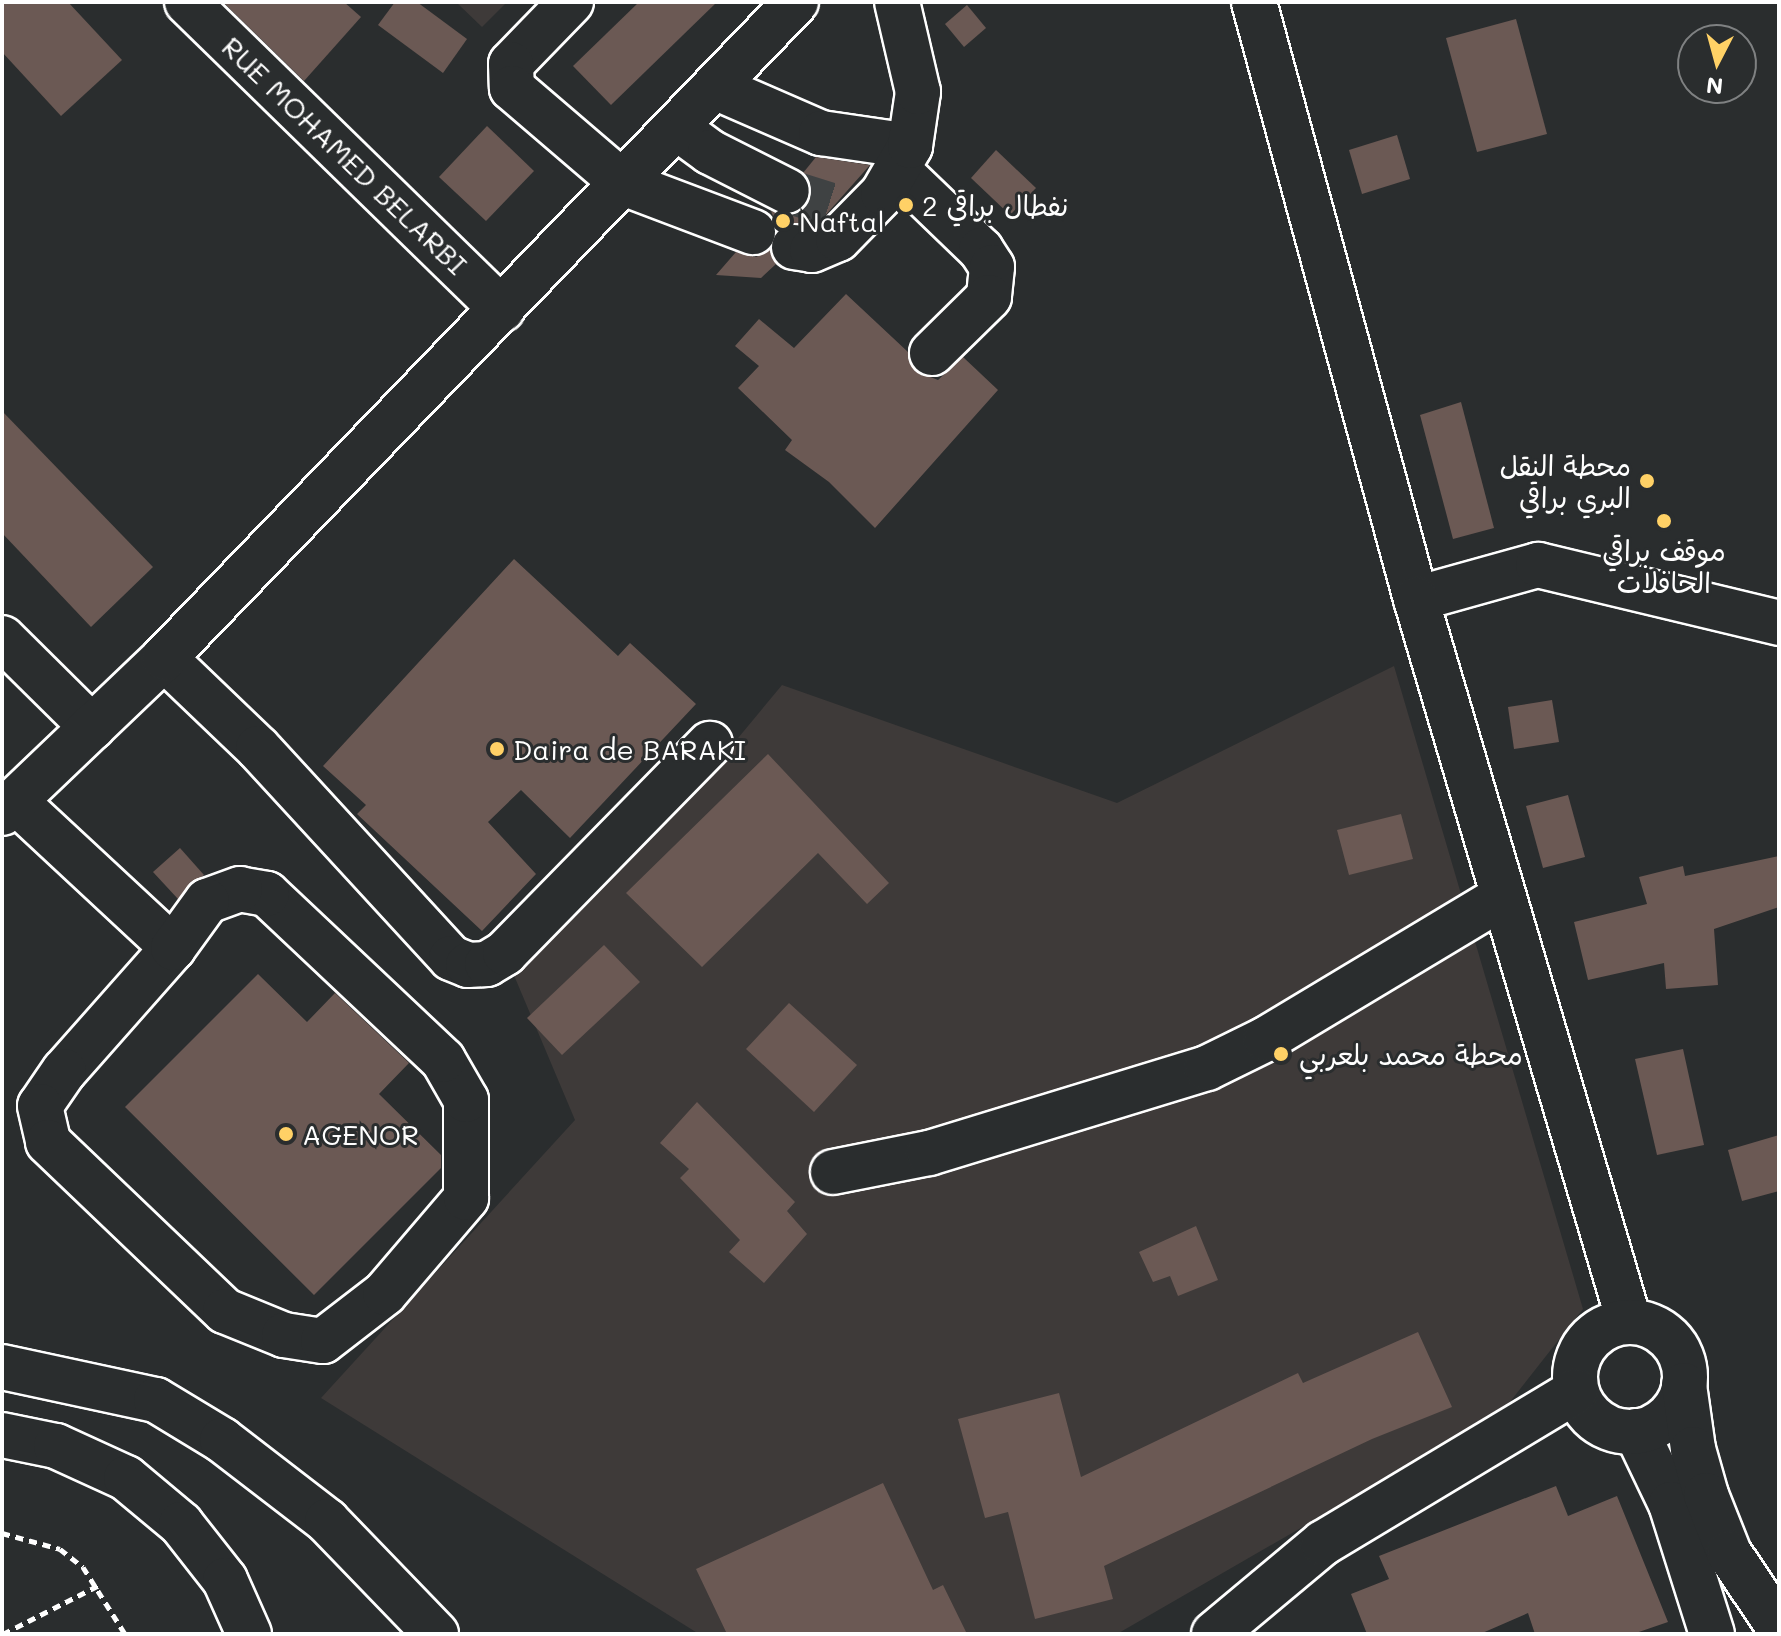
<!DOCTYPE html>
<html>
<head>
<meta charset="utf-8">
<style>
	body { margin:0 }
	#map { position:relative; width:1781px; height:1636px; overflow:hidden; background:#2a2d2e; font-family:Mali,"Playpen Sans Arabic",sans-serif }
	div>[style] { position:absolute }
	[style*='--x'] { left:calc(var(--x)*1px); top:calc(var(--y)*1px); width:calc(var(--w)*1px); rotate:calc(var(--a)*1deg) }
	.built>* { inset:0; background:#3e3a39 }
	.building>* { inset:0; background:#6b5954 }
	.minor-tunnel>* { height:44px; margin-top:-22px; transform-origin:0; background:repeating-linear-gradient(90deg,#3f4243 0 44px,transparent 0 66px) }
	.path>* { height:5px; margin-top:-2.5px; transform-origin:0; background:repeating-linear-gradient(90deg,#fff 0 8px,transparent 0 14px) }
	.roads { filter:drop-shadow(2px 0 #fff) drop-shadow(-2px 0 #fff) drop-shadow(0 2px #fff) drop-shadow(0 -2px #fff) }
	.minor>* { height:44px; margin:-22px; padding:0 22px; transform-origin:22px; border-radius:22px; background:#2a2d2e }
	.major>* { height:44px; margin:-22px; padding:0 22px; transform-origin:22px; border-radius:22px; background:#2a2d2e }
	.major>.ring { margin:-22px; padding:0; box-sizing:content-box; background:none; border:44px solid #2a2d2e; border-radius:50% }
	.highway>* { height:44px; margin:-22px; padding:0 22px; transform-origin:22px; border-radius:22px; background:#2a2d2e }
	.dots>* { width:22px; height:22px; translate:-50% -50%; box-sizing:border-box; border:4px solid #2a2d2e; border-radius:50% }
	span { translate:-50% -50%; white-space:nowrap; text-align:center; line-height:1.15; -webkit-text-stroke:6px #2a2d2e; paint-order:stroke }
	.street-label { font-size:28px; color:#fff }
	.poi-label { font-size:28px; color:#fff }
	.left { translate:0 -50%; text-align:left }
	.right { translate:-100% -50%; text-align:right }
	.frame { position:absolute; inset:0; border:4px solid #fff; pointer-events:none }
	.north { position:absolute; left:1677px; top:24px; width:80px; height:80px; box-sizing:border-box; background:#2a2d2e; border:2px solid #7f8182; border-radius:50%; rotate:186deg; font-size:22px; font-weight:700; line-height:32px; text-align:center; color:#fff }
	.north::after { content:''; display:block; margin:auto; width:28px; height:36px; background:#ffd166; clip-path:polygon(50% 0,100% 100%,50% 72%,0 100%) }
</style>
</head>
<body>
<div id="map">
	<div class="built">
		<i style="clip-path:polygon(456px 2px,507px 2px,482px 27px)"></i>
		<i style="clip-path:polygon(1394px 666px,1583px 1309px,1502px 1412px,1117px 1634px,699px 1634px,321px 1398px,575px 1120px,513px 973px,714px 767px,782px 685px,1117px 803px)"></i>
	</div>
	<div class="building">
		<i style="clip-path:polygon(2px 2px,68px 2px,122px 60px,61px 116px,2px 52px)"></i>
		<i style="clip-path:polygon(223px 2px,344px 2px,361px 17px,304px 81px)"></i>
		<i style="clip-path:polygon(395px 2px,417px 2px,467px 39px,443px 73px,378px 25px)"></i>
		<i style="clip-path:polygon(639px 2px,717px 2px,611px 105px,573px 66px)"></i>
		<i style="clip-path:polygon(967px 5px,986px 28px,964px 47px,945px 24px)"></i>
		<i style="clip-path:polygon(1516px 19px,1547px 134px,1477px 152px,1446px 38px)"></i>
		<i style="clip-path:polygon(487px 126px,534px 171px,486px 221px,439px 177px)"></i>
		<i style="clip-path:polygon(1397px 135px,1410px 179px,1362px 194px,1349px 150px)"></i>
		<i style="clip-path:polygon(996px 150px,1036px 188px,1010px 215px,971px 178px)"></i>
		<i style="clip-path:polygon(816px 157px,870px 165px,823px 218px,778px 229px,771px 211px,789px 216px,809px 203px,812px 189px,803px 173px)"></i>
		<i style="clip-path:polygon(770px 250px,776px 264px,761px 278px,716px 275px,736px 252px,756px 257px)"></i>
		<i style="clip-path:polygon(846px 294px,908px 352px,915px 371px,938px 380px,963px 357px,998px 390px,875px 528px,829px 482px,785px 450px,792px 440px,738px 388px,759px 366px,735px 346px,759px 319px,794px 348px)"></i>
		<i style="clip-path:polygon(1461px 402px,1494px 528px,1453px 539px,1420px 415px)"></i>
		<i style="clip-path:polygon(2px 411px,153px 567px,91px 627px,2px 533px)"></i>
		<i style="clip-path:polygon(514px 559px,618px 656px,630px 643px,696px 704px,570px 838px,521px 790px,488px 822px,536px 874px,482px 931px,357px 814px,366px 805px,323px 766px)"></i>
		<i style="clip-path:polygon(1552px 700px,1559px 742px,1514px 749px,1508px 707px)"></i>
		<i style="clip-path:polygon(768px 754px,889px 883px,867px 904px,818px 853px,702px 967px,626px 893px)"></i>
		<i style="clip-path:polygon(1568px 795px,1585px 857px,1543px 868px,1526px 806px)"></i>
		<i style="clip-path:polygon(1401px 814px,1413px 859px,1349px 875px,1337px 830px)"></i>
		<i style="clip-path:polygon(180px 848px,204px 875px,178px 899px,153px 872px)"></i>
		<i style="clip-path:polygon(1779px 856px,1779px 907px,1714px 929px,1718px 985px,1666px 989px,1664px 963px,1588px 980px,1574px 922px,1647px 904px,1639px 877px,1683px 866px,1685px 876px)"></i>
		<i style="clip-path:polygon(604px 945px,640px 982px,562px 1055px,527px 1018px)"></i>
		<i style="clip-path:polygon(258px 974px,307px 1022px,335px 993px,409px 1063px,379px 1094px,441px 1155px,441px 1168px,314px 1295px,125px 1107px)"></i>
		<i style="clip-path:polygon(789px 1003px,857px 1065px,814px 1112px,746px 1049px)"></i>
		<i style="clip-path:polygon(1683px 1049px,1704px 1145px,1657px 1155px,1635px 1059px)"></i>
		<i style="clip-path:polygon(697px 1102px,795px 1202px,787px 1211px,807px 1234px,764px 1283px,729px 1252px,740px 1240px,680px 1178px,689px 1169px,660px 1143px)"></i>
		<i style="clip-path:polygon(1779px 1135px,1779px 1191px,1742px 1201px,1728px 1150px)"></i>
		<i style="clip-path:polygon(1196px 1226px,1218px 1280px,1178px 1296px,1170px 1276px,1153px 1282px,1139px 1252px)"></i>
		<i style="clip-path:polygon(1418px 1332px,1452px 1407px,1372px 1439px,1104px 1566px,1113px 1599px,1035px 1619px,1008px 1512px,985px 1518px,958px 1419px,1059px 1393px,1081px 1477px,1298px 1373px,1303px 1383px)"></i>
		<i style="clip-path:polygon(883px 1483px,933px 1590px,943px 1585px,967px 1634px,727px 1634px,696px 1569px)"></i>
		<i style="clip-path:polygon(1556px 1486px,1568px 1516px,1617px 1496px,1668px 1622px,1633px 1634px,1535px 1634px,1528px 1613px,1480px 1634px,1367px 1634px,1351px 1594px,1389px 1579px,1379px 1556px)"></i>
	</div>
	<div class="minor-tunnel">
		<i style="--x:787;--y:191;--w:50;--a:17.4"></i>
	</div>
	<div class="path">
		<i style="--x:2;--y:1533;--w:60;--a:15.4"></i>
		<i style="--x:60;--y:1549;--w:29;--a:38"></i>
		<i style="--x:83;--y:1567;--w:79;--a:57.9"></i>
		<i style="--x:3;--y:1634;--w:108;--a:-27"></i>
	</div>
	<div class="roads">
		<div class="minor">
			<i style="--x:187;--y:2;--w:440;--a:44.3"></i>
			<i style="--x:571;--y:2;--w:86;--a:134.1"></i>
			<i style="--x:511;--y:64;--w:24;--a:88"></i>
			<i style="--x:512;--y:88;--w:146;--a:40.6"></i>
			<i style="--x:623;--y:183;--w:139;--a:20.7"></i>
			<i style="--x:715;--y:87;--w:116;--a:23.5"></i>
			<i style="--x:821;--y:133;--w:90;--a:8.3"></i>
			<i style="--x:676;--y:127;--w:42;--a:36.3"></i>
			<i style="--x:710;--y:152;--w:86;--a:26.9"></i>
			<i style="--x:899;--y:171;--w:114;--a:43.9"></i>
			<i style="--x:981;--y:250;--w:20;--a:57"></i>
			<i style="--x:992;--y:267;--w:30;--a:96"></i>
			<i style="--x:989;--y:297;--w:80;--a:135.5"></i>
			<i style="--x:794;--y:247;--w:18;--a:9"></i>
			<i style="--x:812;--y:250;--w:28;--a:-23"></i>
			<i style="--x:838;--y:239;--w:64;--a:-45.6"></i>
			<i style="--x:883;--y:193;--w:54;--a:-60.1"></i>
			<i style="--x:910;--y:146;--w:55;--a:-81.6"></i>
			<i style="--x:918;--y:92;--w:92;--a:-103.1"></i>
			<i style="--x:1416;--y:599;--w:127;--a:-15.6"></i>
			<i style="--x:1538;--y:565;--w:248;--a:13.5"></i>
			<i style="--x:2;--y:638;--w:127;--a:44.7"></i>
			<i style="--x:164;--y:658;--w:130;--a:43.8"></i>
			<i style="--x:258;--y:748;--w:285;--a:47.4"></i>
			<i style="--x:451;--y:958;--w:18;--a:22"></i>
			<i style="--x:468;--y:965;--w:19;--a:-3"></i>
			<i style="--x:487;--y:964;--w:21;--a:-31"></i>
			<i style="--x:505;--y:953;--w:293;--a:-45.6"></i>
			<i style="--x:15;--y:801;--w:216;--a:42.9"></i>
			<i style="--x:173;--y:948;--w:164;--a:131.5"></i>
			<i style="--x:64;--y:1071;--w:42;--a:124.4"></i>
			<i style="--x:40;--y:1106;--w:37;--a:77"></i>
			<i style="--x:48;--y:1142;--w:245;--a:43.7"></i>
			<i style="--x:225;--y:1311;--w:64;--a:22.1"></i>
			<i style="--x:284;--y:1335;--w:39;--a:9"></i>
			<i style="--x:323;--y:1341;--w:78;--a:-37.7"></i>
			<i style="--x:385;--y:1293;--w:125;--a:-49.5"></i>
			<i style="--x:466;--y:1198;--w:98;--a:-90"></i>
			<i style="--x:466;--y:1100;--w:46;--a:-119.9"></i>
			<i style="--x:443;--y:1060;--w:242;--a:-136.7"></i>
			<i style="--x:267;--y:894;--w:27;--a:-170"></i>
			<i style="--x:240;--y:889;--w:35;--a:160"></i>
			<i style="--x:207;--y:901;--w:58;--a:125.9"></i>
			<i style="--x:833;--y:1172;--w:98;--a:-11.2"></i>
			<i style="--x:929;--y:1153;--w:291;--a:-17"></i>
			<i style="--x:1207;--y:1068;--w:66;--a:-26.2"></i>
			<i style="--x:1266;--y:1039;--w:275;--a:-31"></i>
			<i style="--x:1636;--y:1431;--w:81;--a:64.4"></i>
			<i style="--x:1671;--y:1504;--w:136;--a:72.5"></i>
		</div>
		<div class="major">
			<i style="--x:1254;--y:2;--w:619;--a:74.82"></i>
			<i style="--x:1416;--y:599;--w:753;--a:73.56"></i>
			<i style="--x:2;--y:813;--w:224;--a:-43.7"></i>
			<i style="--x:164;--y:658;--w:911;--a:-46.07"></i>
			<i class="ring" style="left:1575px;top:1322px;width:66px;height:66px"></i>
			<i style="--x:2;--y:1367;--w:157;--a:12.1"></i>
			<i style="--x:156;--y:1400;--w:77;--a:31.2"></i>
			<i style="--x:222;--y:1440;--w:133;--a:37.6"></i>
			<i style="--x:327;--y:1521;--w:157;--a:46"></i>
			<i style="--x:1214;--y:1634;--w:142;--a:-39.9"></i>
			<i style="--x:1323;--y:1543;--w:295;--a:-31"></i>
		</div>
		<div class="highway">
			<i style="--x:1684;--y:1385;--w:65;--a:82"></i>
			<i style="--x:1693;--y:1449;--w:48;--a:74.2"></i>
			<i style="--x:1706;--y:1495;--w:62;--a:68.4"></i>
			<i style="--x:1729;--y:1553;--w:89;--a:56"></i>
			<i style="--x:2;--y:1435;--w:55;--a:11.5"></i>
			<i style="--x:56;--y:1446;--w:77;--a:24.6"></i>
			<i style="--x:126;--y:1478;--w:72;--a:39.9"></i>
			<i style="--x:181;--y:1524;--w:71;--a:51.8"></i>
			<i style="--x:225;--y:1580;--w:59;--a:66"></i>
		</div>
	</div>
	<div class="dots">
		<i style="left:906px;top:205px;background:#ffd166"></i>
		<i style="left:783px;top:221px;background:#ffd166"></i>
		<i style="left:1647px;top:481px;background:#ffd166"></i>
		<i style="left:1664px;top:521px;background:#ffd166"></i>
		<i style="left:497px;top:749px;background:#ffd166"></i>
		<i style="left:1281px;top:1054px;background:#ffd166"></i>
		<i style="left:286px;top:1134px;background:#ffd166"></i>
	</div>
	<div class="street-label">
		<span style="left:345px;top:155px;rotate:44deg">RUE MOHAMED BELARBI</span>
	</div>
	<div class="poi-label">
		<span class="left" style="left:922px;top:205px">نفطال براقي 2</span>
		<span class="left" style="left:799px;top:221px">Naftal</span>
		<span class="right" style="left:1631px;top:481px">محطة النقل<br>البري براقي</span>
		<span style="left:1664px;top:566px">موقف براقي<br>الحافلات</span>
		<span class="left" style="left:513px;top:749px">Daira de BARAKI</span>
		<span class="left" style="left:1299px;top:1054px">محطة محمد بلعربي</span>
		<span class="left" style="left:302px;top:1134px">AGENOR</span>
	</div>
	<div class="frame"></div>
	<div class="north">N</div>
</div>
</body>
</html>
